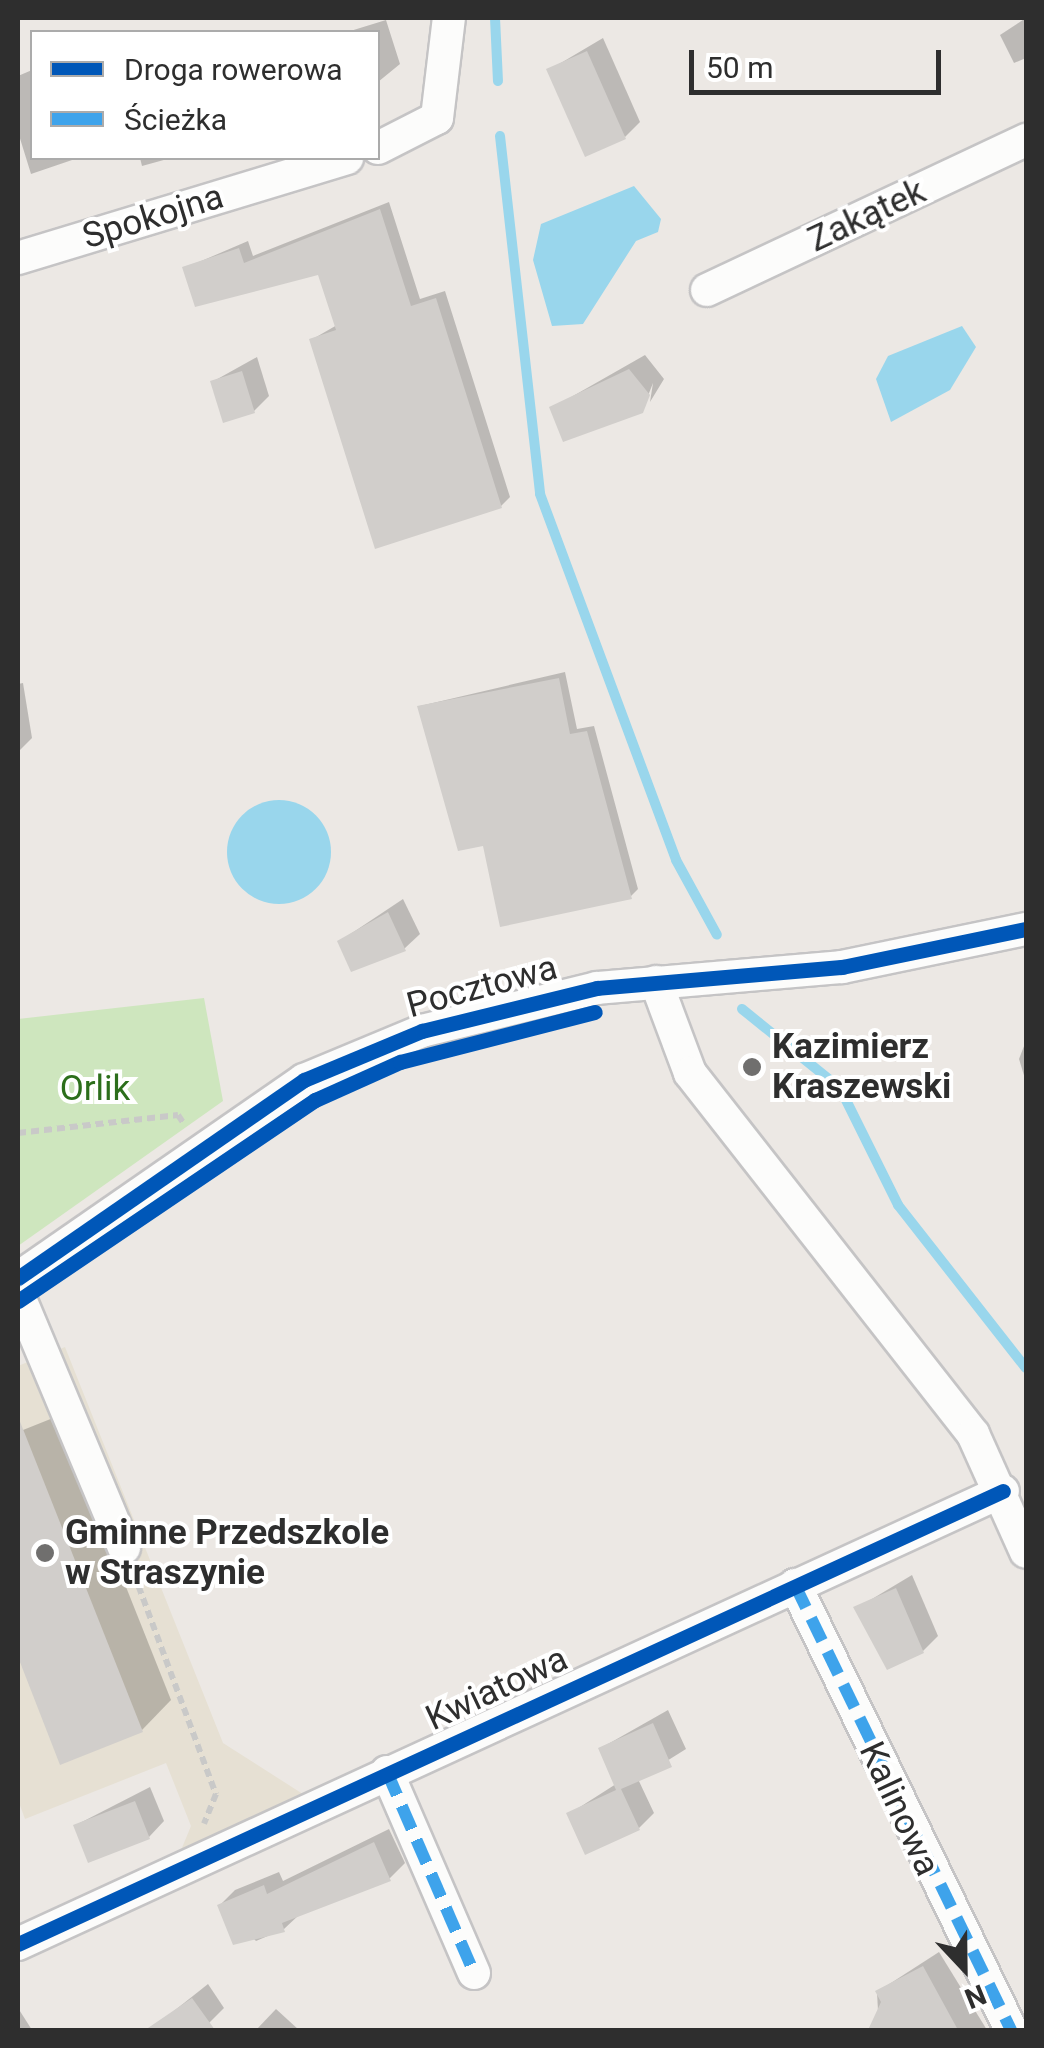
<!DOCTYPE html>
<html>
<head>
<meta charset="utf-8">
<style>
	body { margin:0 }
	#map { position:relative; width:1044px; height:2048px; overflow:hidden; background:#ece8e4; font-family:Roboto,sans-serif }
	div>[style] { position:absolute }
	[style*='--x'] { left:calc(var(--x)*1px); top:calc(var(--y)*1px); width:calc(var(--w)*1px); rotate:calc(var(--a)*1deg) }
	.education>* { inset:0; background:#e6e0d3 }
	.green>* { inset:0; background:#cee6be }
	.water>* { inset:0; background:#99d6ec }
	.round { border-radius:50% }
	.shadow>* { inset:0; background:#0003 }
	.stream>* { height:10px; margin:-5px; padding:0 5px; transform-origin:5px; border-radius:5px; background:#99d6ec }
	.building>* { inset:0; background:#d1cecb }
	.path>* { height:6px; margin-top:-3px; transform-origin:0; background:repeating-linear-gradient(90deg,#c9c9c8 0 8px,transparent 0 13px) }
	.roads { filter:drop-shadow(2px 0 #c5c4c5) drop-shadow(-2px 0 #c5c4c5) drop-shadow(0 2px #c5c4c5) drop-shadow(0 -2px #c5c4c5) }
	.minor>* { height:32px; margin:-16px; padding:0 16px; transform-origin:16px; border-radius:16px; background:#fcfcfb }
	.quiet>* { height:12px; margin-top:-6px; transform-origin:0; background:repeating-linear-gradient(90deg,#3ea3eb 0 25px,transparent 0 37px) }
	.cycleway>* { height:15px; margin:-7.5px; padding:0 7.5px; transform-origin:7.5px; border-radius:7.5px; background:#0057b8 }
	.dots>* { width:28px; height:28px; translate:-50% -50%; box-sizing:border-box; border:5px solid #fff; border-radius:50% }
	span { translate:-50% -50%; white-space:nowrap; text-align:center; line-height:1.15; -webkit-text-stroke:8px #fff; paint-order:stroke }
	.street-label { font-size:35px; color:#2e2e2e }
	.poi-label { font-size:35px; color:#2e2e2e; font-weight:700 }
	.left { translate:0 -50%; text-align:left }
	.park-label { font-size:35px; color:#2c6e1b }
	.frame { position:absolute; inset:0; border:20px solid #2e2e2e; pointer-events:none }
	.legend { position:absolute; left:30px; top:30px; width:350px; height:130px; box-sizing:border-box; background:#fff; border:2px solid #ababab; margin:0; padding:12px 18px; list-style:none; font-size:30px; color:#2e2e2e }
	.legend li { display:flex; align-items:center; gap:20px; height:50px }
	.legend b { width:50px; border:2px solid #ababab }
	.north { position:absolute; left:914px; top:1918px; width:100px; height:100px; -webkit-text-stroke:8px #fff; paint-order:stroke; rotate:158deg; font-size:28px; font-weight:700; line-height:40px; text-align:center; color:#2e2e2e }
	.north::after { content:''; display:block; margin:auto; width:35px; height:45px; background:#2e2e2e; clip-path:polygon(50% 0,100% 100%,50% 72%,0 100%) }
	.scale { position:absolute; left:689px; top:50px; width:252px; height:45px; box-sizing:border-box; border:5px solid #2e2e2e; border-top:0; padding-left:12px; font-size:30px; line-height:35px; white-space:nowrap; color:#2e2e2e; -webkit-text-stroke:8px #fff; paint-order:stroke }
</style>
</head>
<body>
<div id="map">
	<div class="education">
		<i style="clip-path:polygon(65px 1347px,223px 1743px,306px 1796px,179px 1855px,191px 1826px,166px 1763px,25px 1819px,18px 1800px,18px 1366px)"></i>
	</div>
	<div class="green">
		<i style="clip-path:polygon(204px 998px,223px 1101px,18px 1246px,18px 1019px)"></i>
	</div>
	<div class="water">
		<i style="clip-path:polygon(634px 186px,661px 219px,658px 232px,636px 241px,583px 324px,552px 326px,533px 260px,541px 224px)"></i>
		<i style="clip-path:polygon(962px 326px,976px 347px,950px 390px,891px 422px,876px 379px,888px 356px)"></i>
		<i class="round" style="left:227px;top:800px;width:104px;height:104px"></i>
	</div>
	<div class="shadow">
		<i style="clip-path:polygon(1026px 18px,1026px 58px,1014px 63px,1000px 35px)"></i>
		<i style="clip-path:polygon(386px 20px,400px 64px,378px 82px,378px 32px,347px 32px)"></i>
		<i style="clip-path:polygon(603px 38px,640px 122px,625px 137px,549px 70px)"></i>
		<i style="clip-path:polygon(32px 70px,32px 158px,78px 158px,31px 174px,18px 132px,18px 76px)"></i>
		<i style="clip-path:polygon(140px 158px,171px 158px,142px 166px)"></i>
		<i style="clip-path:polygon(389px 202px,420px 299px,445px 291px,510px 497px,501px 506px,311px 340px,337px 325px,320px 272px,185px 268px,248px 241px,253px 256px)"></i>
		<i style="clip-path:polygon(645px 355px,664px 379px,650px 402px,653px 383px,642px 411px,552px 408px)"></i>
		<i style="clip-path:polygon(257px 357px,269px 396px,254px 411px,212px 382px)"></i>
		<i style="clip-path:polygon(565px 672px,577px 729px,594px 726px,638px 889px,631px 896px,485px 843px,420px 706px)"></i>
		<i style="clip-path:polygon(23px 683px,32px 738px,18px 752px,18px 684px)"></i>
		<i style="clip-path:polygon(403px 899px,420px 934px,404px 949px,340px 941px)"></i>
		<i style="clip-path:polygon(1026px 1041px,1026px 1082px,1019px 1059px)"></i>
		<i style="clip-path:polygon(58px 1416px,171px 1700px,142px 1730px,61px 1761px,18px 1650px,18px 1432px)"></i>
		<i style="clip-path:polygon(912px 1575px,938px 1636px,923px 1651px,857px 1608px)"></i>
		<i style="clip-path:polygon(668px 1710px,686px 1749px,638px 1779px,654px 1813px,639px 1828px,569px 1814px,616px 1784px,601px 1748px)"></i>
		<i style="clip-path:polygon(150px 1787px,164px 1821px,149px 1837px,76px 1825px)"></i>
		<i style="clip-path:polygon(389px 1829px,405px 1863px,390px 1878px,300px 1914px,284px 1929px,256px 1941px,220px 1905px,235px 1890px,279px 1872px,283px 1881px)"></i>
		<i style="clip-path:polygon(939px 1952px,987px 2030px,879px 2030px,877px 1992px)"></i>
		<i style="clip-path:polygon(208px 1984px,224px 2008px,209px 2023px,150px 2030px)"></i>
		<i style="clip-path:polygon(18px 2008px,32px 2030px,18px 2030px)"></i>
		<i style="clip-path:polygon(276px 2009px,299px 2030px,256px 2030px)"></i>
	</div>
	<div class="stream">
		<i style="--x:495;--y:18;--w:63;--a:87.3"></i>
		<i style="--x:500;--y:136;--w:360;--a:83.6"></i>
		<i style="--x:540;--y:494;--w:390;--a:69.6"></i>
		<i style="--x:676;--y:860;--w:85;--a:61.3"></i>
		<i style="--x:742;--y:1009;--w:126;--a:38.9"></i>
		<i style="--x:840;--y:1088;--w:131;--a:63.6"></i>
		<i style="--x:898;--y:1205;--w:207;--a:51.9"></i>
	</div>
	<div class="building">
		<i style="clip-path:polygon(587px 51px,626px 139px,585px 157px,546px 69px)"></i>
		<i style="clip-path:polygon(380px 209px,411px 306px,436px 298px,502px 508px,375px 549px,309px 339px,336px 330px,318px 275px,195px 307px,182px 267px,239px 248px,244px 263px)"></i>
		<i style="clip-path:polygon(629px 369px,650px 395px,643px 413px,563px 442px,549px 407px)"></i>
		<i style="clip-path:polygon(242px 371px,255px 413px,223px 423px,210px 381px)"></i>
		<i style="clip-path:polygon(559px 678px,570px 734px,587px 731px,632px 899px,500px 927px,483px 846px,458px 851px,417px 706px)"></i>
		<i style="clip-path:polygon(388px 912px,406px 951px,351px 972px,337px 941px)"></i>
		<i style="clip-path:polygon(19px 1419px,143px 1732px,60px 1765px,18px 1657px)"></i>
		<i style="clip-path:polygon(896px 1588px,924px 1653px,887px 1670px,853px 1607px)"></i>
		<i style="clip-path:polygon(653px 1723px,672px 1767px,621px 1789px,640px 1830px,585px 1855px,566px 1813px,616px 1790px,598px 1748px)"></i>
		<i style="clip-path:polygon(135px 1801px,150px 1839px,88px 1863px,73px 1825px)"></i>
		<i style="clip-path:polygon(374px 1842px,391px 1881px,282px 1923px,285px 1932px,233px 1945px,217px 1905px,264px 1885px,267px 1894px)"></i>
		<i style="clip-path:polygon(923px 1966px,958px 2030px,868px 2030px,881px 2002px,875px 1991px)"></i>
		<i style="clip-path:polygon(192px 1998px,215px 2030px,145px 2030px)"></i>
	</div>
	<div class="path">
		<i style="--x:18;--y:1133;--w:161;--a:-6.4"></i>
		<i style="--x:178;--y:1115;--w:11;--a:56"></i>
		<i style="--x:134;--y:1574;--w:235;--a:69.6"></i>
		<i style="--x:216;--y:1794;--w:32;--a:112"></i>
	</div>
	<div class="roads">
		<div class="minor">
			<i style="--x:378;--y:148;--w:66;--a:-27"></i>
			<i style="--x:437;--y:118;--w:101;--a:-83.2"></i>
			<i style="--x:18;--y:258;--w:344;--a:-16.9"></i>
			<i style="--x:707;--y:290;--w:353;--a:-25.2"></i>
			<i style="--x:656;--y:982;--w:97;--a:69.5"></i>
			<i style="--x:690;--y:1073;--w:459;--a:51.9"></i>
			<i style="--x:973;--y:1434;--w:129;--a:65.8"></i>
			<i style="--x:18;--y:1278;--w:348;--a:-34.7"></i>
			<i style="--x:304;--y:1080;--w:128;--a:-22.6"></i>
			<i style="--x:422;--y:1031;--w:180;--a:-13.8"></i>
			<i style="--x:597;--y:988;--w:246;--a:-4.9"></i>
			<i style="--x:842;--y:967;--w:188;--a:-11.7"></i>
			<i style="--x:18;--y:1294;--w:275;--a:67.3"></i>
			<i style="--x:795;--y:1585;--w:495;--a:64.1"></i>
			<i style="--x:387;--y:1772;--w:219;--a:66.6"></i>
			<i style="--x:18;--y:1944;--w:1084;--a:-24.7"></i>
		</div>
	</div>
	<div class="quiet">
		<i style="--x:795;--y:1585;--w:495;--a:64.1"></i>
		<i style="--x:387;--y:1772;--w:219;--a:66.6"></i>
	</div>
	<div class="cycleway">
		<i style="--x:18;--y:1278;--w:348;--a:-34.7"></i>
		<i style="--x:304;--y:1080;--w:128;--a:-22.6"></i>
		<i style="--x:422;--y:1031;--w:180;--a:-13.8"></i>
		<i style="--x:597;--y:988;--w:246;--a:-4.9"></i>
		<i style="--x:842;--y:967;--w:188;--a:-11.7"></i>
		<i style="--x:18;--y:1301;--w:359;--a:-34.1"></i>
		<i style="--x:315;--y:1100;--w:93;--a:-24.1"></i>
		<i style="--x:400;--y:1062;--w:201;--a:-14.4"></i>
		<i style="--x:18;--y:1944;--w:1084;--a:-24.7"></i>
	</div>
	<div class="dots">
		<i style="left:752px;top:1067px;background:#706f6e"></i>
		<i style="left:45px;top:1553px;background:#706f6e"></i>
	</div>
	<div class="street-label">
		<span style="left:867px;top:216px;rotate:-25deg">Zakątek</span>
		<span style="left:153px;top:217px;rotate:-17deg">Spokojna</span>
		<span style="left:482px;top:987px;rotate:-15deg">Pocztowa</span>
		<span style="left:497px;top:1689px;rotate:-25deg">Kwiatowa</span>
		<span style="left:899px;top:1809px;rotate:65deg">Kalinowa</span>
	</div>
	<div class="poi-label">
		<span class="left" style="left:772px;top:1067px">Kazimierz<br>Kraszewski</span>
		<span class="left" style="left:65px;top:1553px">Gminne Przedszkole<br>w Straszynie</span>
	</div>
	<div class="park-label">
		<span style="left:95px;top:1089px">Orlik</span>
	</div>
	<div class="frame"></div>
	<ul class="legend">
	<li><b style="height:12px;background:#0057b8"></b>Droga rowerowa</li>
	<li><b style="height:12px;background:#3ea3eb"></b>Ścieżka</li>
	</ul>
	<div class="north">N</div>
	<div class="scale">50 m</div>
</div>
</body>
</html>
